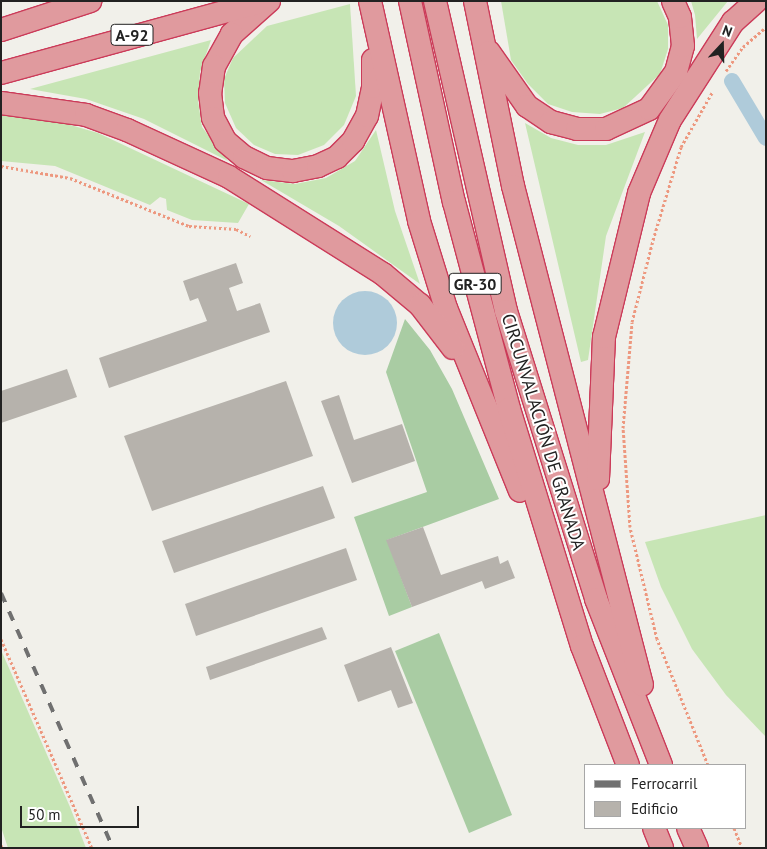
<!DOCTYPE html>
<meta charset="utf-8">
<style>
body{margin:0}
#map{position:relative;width:767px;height:849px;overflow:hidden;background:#f1f0ea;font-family:"PT Sans",sans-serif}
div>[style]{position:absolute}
.grass>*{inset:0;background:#c7e5b5}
.forest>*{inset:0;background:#a9cca3}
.water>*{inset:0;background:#afcbda}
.round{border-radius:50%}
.canal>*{height:16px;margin:-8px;padding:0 8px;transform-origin:8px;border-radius:8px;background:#afcbda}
.building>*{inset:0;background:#b6b2ac}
.path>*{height:3px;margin-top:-1.5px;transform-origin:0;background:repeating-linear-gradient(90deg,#ed987f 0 2.5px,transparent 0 5px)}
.roads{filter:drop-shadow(1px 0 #cb3b59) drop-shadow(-1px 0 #cb3b59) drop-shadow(0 1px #cb3b59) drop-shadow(0 -1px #cb3b59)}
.motorway>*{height:22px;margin:-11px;padding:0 11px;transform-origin:11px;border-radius:11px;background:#e09a9e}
.rail>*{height:4px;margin-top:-2px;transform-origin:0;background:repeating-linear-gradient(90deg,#707070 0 10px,transparent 0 20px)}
span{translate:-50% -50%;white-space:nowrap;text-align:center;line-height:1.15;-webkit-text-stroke:4px #fff;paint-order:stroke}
.shield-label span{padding:1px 4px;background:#fff;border:1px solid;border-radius:4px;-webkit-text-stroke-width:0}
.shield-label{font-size:16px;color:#222;font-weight:700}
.street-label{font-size:18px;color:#222}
.frame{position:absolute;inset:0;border:2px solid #222;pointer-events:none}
.legend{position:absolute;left:584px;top:764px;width:162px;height:65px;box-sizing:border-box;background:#fff;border:1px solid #a7a7a7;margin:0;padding:6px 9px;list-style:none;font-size:15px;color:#222}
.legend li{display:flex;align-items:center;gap:10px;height:25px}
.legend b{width:25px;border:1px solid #a7a7a7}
.north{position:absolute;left:697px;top:20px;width:50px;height:50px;-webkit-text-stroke:4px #fff;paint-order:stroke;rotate:21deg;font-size:14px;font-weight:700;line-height:20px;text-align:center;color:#222}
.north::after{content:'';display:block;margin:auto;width:18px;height:22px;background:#222;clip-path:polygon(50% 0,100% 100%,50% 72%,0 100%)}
.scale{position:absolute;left:20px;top:806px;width:119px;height:22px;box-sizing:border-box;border:2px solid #222;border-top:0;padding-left:6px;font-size:15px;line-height:18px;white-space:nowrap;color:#222;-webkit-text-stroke:4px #fff;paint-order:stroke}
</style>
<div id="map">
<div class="grass">
<div style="clip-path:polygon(501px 1px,657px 1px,668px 25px,668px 49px,660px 74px,623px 108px,600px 114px,572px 112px,548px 104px,528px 84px,511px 60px)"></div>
<div style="clip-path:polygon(691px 1px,728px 1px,697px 39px,695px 15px)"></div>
<div style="clip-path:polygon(350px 4px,356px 96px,344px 125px,324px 145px,298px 155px,275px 154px,254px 145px,236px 128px,225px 103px,224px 79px,233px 58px,267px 26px)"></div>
<div style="clip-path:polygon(211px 40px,200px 72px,198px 101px,202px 127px,228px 161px,144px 119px,86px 99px,30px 89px)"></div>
<div style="clip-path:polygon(1px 114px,53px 120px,98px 133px,249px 204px,238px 223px,192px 220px,167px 210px,166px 199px,160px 197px,150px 205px,55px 166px,1px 161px)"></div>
<div style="clip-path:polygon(525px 123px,551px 138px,578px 145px,606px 145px,645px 132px,606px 236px,588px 360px,581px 362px)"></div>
<div style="clip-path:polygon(376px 130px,395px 211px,420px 284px,339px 226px,261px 180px,295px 184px,326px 178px,355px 161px)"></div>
<div style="clip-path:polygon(766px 515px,766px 737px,726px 695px,692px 649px,661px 587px,645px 542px)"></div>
<div style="clip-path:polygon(1px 650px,70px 807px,86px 848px,8px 848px,1px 827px)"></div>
</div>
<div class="forest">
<div style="clip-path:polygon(405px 319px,430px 350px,452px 389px,499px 499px,387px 540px,412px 607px,389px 616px,354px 517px,427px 492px,386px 372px)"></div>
<div style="clip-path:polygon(439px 633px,512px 815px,469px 833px,395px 651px)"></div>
</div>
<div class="water">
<div class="round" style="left:333px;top:291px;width:64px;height:64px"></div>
</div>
<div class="canal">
<div style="left:732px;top:81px;width:66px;rotate:59.2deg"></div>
</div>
<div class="building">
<div style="clip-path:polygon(236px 263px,243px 283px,229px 288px,237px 311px,260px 303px,270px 332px,109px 388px,99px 358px,207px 321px,198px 298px,190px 301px,183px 281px)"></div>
<div style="clip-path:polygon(67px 369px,77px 397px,1px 423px,1px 391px)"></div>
<div style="clip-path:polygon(286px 381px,313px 456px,152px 511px,124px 436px)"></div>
<div style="clip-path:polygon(339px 395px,354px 440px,402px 424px,415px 461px,352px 483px,321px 401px)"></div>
<div style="clip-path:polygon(323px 486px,335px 518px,174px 573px,162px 541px)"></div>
<div style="clip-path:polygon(423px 527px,441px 575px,498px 556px,500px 564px,508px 560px,515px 578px,485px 589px,482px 581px,412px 607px,386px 540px)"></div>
<div style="clip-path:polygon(346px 548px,357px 580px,196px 636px,185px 604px)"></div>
<div style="clip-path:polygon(322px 627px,327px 639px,210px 680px,206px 667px)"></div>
<div style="clip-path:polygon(391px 647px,413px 703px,398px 708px,391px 690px,358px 702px,344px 665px)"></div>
</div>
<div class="path">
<div style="left:726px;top:71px;width:29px;rotate:-55deg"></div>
<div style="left:743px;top:47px;width:30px;rotate:-41deg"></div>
<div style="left:1px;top:166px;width:70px;rotate:9.9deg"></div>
<div style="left:70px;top:178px;width:128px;rotate:22deg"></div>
<div style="left:189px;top:226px;width:47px;rotate:3.7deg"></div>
<div style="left:236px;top:229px;width:16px;rotate:27deg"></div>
<div style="left:1px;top:639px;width:228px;rotate:66.5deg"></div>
<div style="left:708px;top:765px;width:136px;rotate:-112deg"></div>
<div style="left:657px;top:639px;width:115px;rotate:-103.6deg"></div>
<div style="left:630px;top:527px;width:99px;rotate:-94deg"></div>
<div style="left:623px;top:428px;width:106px;rotate:-85.1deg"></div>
<div style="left:632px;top:322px;width:85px;rotate:-75.6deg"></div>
<div style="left:653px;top:240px;width:97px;rotate:-73.2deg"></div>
<div style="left:681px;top:147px;width:64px;rotate:-60.3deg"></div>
<div style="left:734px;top:828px;width:22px;rotate:68deg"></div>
<div style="left:1px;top:845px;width:3px;rotate:72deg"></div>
</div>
<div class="roads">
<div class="motorway">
<div style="left:269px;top:1px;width:50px;rotate:138.3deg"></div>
<div style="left:232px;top:34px;width:37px;rotate:119deg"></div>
<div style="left:214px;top:66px;width:27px;rotate:98deg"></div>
<div style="left:210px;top:93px;width:25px;rotate:83deg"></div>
<div style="left:213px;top:118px;width:26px;rotate:62deg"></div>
<div style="left:225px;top:141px;width:25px;rotate:40deg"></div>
<div style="left:244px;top:157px;width:25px;rotate:26deg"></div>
<div style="left:267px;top:168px;width:26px;rotate:7deg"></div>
<div style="left:293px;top:171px;width:25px;rotate:-11deg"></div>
<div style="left:318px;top:166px;width:21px;rotate:-25deg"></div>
<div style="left:337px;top:157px;width:23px;rotate:-45deg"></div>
<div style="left:353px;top:141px;width:29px;rotate:-61deg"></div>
<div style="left:367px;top:116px;width:30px;rotate:-78deg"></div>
<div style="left:373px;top:87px;width:27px;rotate:-90deg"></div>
<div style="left:370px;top:1px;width:225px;rotate:77.4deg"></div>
<div style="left:419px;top:221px;width:91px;rotate:72.8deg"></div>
<div style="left:446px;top:308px;width:197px;rotate:68deg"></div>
<div style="left:410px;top:1px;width:206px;rotate:77.7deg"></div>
<div style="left:454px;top:202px;width:214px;rotate:75.1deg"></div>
<div style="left:509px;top:409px;width:248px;rotate:72.9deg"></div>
<div style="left:582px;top:646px;width:128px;rotate:68.9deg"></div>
<div style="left:435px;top:1px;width:318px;rotate:77.1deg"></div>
<div style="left:506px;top:311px;width:302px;rotate:72.6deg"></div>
<div style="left:596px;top:599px;width:178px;rotate:68.6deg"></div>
<div style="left:475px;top:1px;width:189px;rotate:78.4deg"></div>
<div style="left:513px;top:186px;width:515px;rotate:75.51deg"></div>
<div style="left:1px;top:30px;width:94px;rotate:-18deg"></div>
<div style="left:489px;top:52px;width:66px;rotate:54.9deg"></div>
<div style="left:527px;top:106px;width:29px;rotate:34deg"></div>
<div style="left:551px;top:122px;width:27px;rotate:15deg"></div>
<div style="left:577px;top:129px;width:29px"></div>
<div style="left:606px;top:129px;width:47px;rotate:-24.9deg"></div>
<div style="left:649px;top:109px;width:46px;rotate:-53.9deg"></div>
<div style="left:676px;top:72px;width:27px;rotate:-75deg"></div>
<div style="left:683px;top:46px;width:29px;rotate:-96deg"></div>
<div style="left:680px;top:17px;width:17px;rotate:-114deg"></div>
<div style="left:1px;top:73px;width:273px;rotate:-15.3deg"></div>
<div style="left:1px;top:103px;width:86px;rotate:8deg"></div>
<div style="left:86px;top:115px;width:44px;rotate:20.1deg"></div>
<div style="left:127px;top:130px;width:112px;rotate:24.7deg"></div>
<div style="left:229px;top:177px;width:182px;rotate:32.2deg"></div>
<div style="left:383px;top:274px;width:48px;rotate:40deg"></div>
<div style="left:420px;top:305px;width:54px;rotate:52.5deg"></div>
<div style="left:598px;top:479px;width:142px;rotate:-87.6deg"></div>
<div style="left:604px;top:337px;width:148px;rotate:-76.3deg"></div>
<div style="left:639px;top:193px;width:79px;rotate:-67deg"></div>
<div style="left:670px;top:120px;width:117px;rotate:-57.3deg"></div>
<div style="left:733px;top:22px;width:31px;rotate:-42deg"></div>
<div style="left:654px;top:828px;width:22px;rotate:68deg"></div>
<div style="left:688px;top:828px;width:22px;rotate:66deg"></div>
</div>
</div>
<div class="rail">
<div style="left:1px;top:593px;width:279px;rotate:66.3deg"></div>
</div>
<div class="shield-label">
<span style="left:132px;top:35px">A-92</span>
<span style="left:475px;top:284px">GR-30</span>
</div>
<div class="street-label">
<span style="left:543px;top:432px;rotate:73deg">CIRCUNVALACIÓN DE GRANADA</span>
</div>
<div class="frame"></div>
<ul class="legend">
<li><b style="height:6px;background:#707070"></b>Ferrocarril</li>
<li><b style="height:14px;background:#b6b2ac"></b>Edificio</li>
</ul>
<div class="north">N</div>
<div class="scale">50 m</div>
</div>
